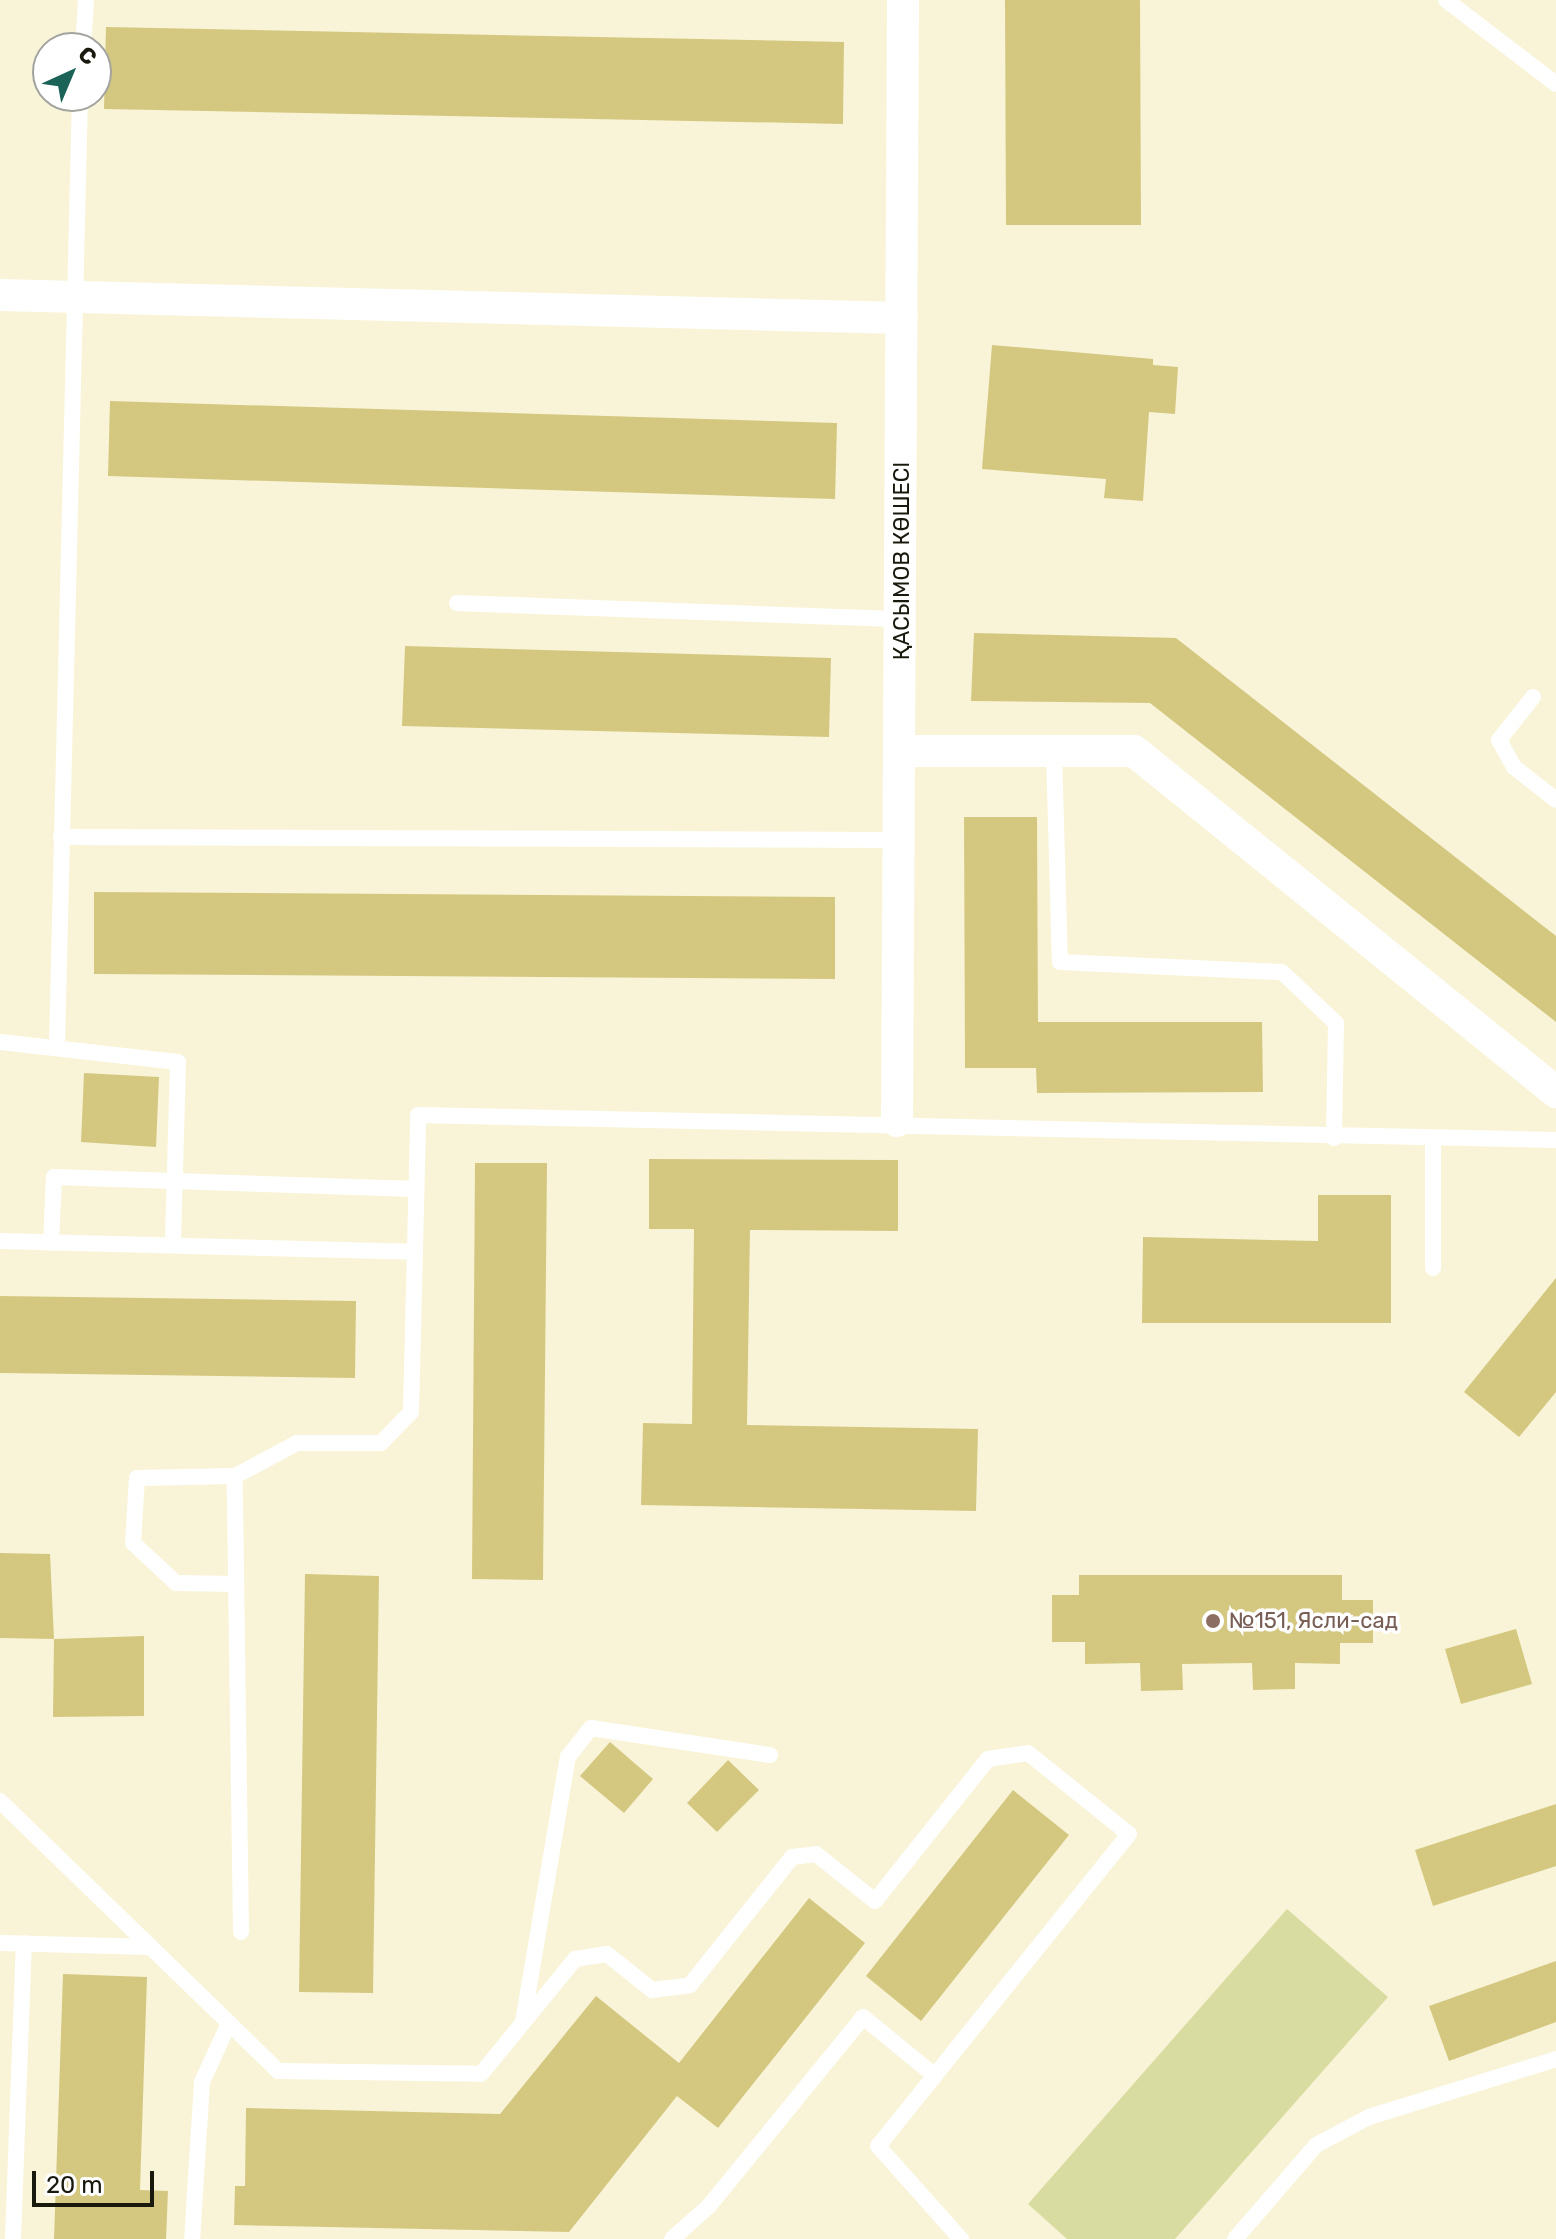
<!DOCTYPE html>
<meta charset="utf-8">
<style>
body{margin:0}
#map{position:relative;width:1556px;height:2239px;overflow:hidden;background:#f9f4d7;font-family:Rubik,sans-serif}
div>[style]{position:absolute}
.green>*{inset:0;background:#d9dca1}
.building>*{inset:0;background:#d4c880}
.service>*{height:16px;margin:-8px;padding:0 8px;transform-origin:8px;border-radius:8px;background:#fff}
.minor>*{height:32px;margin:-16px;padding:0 16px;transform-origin:16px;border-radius:16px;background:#fff}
.dots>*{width:22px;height:22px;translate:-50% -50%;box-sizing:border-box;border:4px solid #fff;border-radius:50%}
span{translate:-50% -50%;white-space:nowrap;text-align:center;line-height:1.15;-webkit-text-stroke:7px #fff;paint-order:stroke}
.street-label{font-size:22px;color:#1a190e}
.education-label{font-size:22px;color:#785e54}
.left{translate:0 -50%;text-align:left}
.north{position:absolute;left:32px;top:32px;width:80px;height:80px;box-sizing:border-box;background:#fff;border:2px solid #a3a39f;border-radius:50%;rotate:44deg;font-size:22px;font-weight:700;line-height:32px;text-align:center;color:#1a190e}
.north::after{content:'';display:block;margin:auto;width:28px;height:36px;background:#1b6357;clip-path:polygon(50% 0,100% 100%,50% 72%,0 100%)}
.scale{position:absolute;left:32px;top:2171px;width:122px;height:36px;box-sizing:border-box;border:4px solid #1a190e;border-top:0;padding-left:10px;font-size:24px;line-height:28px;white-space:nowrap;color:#1a190e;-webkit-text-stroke:6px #fff;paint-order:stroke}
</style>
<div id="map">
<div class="green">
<div style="clip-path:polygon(1287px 1909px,1388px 1997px,1175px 2239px,1067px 2239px,1028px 2204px)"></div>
</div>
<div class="building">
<div style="clip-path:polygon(1005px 0,1140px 0,1141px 225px,1006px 225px)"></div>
<div style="clip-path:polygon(106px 27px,844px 42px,843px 124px,104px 109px)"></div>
<div style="clip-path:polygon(992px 345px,1153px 359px,1153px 365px,1178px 367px,1175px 414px,1149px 412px,1143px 501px,1104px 498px,1106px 479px,982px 469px)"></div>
<div style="clip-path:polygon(110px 401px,837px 423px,835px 499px,108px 476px)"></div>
<div style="clip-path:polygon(974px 633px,1176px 638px,1556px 936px,1556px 1022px,1150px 703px,971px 701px)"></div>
<div style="clip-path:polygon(405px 646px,831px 658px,829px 737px,402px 726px)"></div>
<div style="clip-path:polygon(964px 817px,1037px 817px,1038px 1022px,1262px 1022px,1263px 1092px,1037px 1093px,1036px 1068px,965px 1068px)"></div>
<div style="clip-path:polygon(94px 892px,835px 897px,835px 979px,94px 974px)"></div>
<div style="clip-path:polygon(84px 1073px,159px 1077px,156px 1147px,81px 1142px)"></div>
<div style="clip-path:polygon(649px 1159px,898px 1160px,898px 1231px,750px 1230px,747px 1425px,978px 1429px,976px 1511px,641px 1505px,643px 1423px,692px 1424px,694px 1229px,649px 1229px)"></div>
<div style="clip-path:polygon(475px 1163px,547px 1163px,543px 1580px,472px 1579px)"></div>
<div style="clip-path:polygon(1318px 1195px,1391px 1195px,1391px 1323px,1142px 1323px,1143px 1237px,1318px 1241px)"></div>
<div style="clip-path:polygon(1556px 1278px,1556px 1392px,1519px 1437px,1464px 1392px)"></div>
<div style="clip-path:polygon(0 1296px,356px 1301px,355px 1378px,0 1373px)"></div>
<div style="clip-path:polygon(0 1553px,50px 1554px,54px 1639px,0 1638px)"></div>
<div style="clip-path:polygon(305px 1574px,379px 1576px,373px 1993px,299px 1992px)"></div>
<div style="clip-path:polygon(1079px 1575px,1342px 1575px,1342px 1600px,1373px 1600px,1373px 1643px,1340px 1643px,1340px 1664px,1295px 1663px,1295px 1689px,1253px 1690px,1252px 1663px,1182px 1664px,1183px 1690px,1141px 1691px,1140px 1663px,1085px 1664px,1085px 1642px,1052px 1642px,1052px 1595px,1079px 1595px)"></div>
<div style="clip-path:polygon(1516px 1629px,1532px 1684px,1461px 1704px,1445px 1649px)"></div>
<div style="clip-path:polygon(144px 1636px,144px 1716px,53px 1717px,54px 1639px)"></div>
<div style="clip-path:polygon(610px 1742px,653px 1779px,624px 1813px,580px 1776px)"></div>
<div style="clip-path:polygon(728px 1760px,759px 1790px,717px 1832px,687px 1803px)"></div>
<div style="clip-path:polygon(1013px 1790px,1069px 1835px,921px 2021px,866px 1976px)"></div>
<div style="clip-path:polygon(1556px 1804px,1556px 1866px,1433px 1906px,1415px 1850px)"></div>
<div style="clip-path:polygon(809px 1898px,865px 1943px,718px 2128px,677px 2096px,569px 2232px,234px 2225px,235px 2186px,245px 2186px,246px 2108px,500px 2114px,596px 1996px,679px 2063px)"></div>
<div style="clip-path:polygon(1556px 1961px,1556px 2022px,1449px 2061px,1429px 2006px)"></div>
<div style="clip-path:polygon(63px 1974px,147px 1977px,140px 2190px,168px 2191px,166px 2239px,54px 2239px)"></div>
</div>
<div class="service">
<div style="left:1446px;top:0;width:138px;rotate:37.4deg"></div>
<div style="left:83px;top:48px;width:48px;rotate:-86.4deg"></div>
<div style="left:457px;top:603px;width:445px;rotate:2.1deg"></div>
<div style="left:1533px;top:697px;width:55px;rotate:128.3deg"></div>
<div style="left:1499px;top:740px;width:31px;rotate:61deg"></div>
<div style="left:1514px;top:767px;width:53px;rotate:38.2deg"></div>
<div style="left:1054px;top:751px;width:211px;rotate:88.4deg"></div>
<div style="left:1060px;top:962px;width:222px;rotate:2.6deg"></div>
<div style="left:1282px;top:972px;width:74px;rotate:43.4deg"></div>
<div style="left:1336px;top:1023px;width:115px;rotate:91deg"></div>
<div style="left:61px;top:837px;width:840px;rotate:0.2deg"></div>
<div style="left:0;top:1042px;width:179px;rotate:6.4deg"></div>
<div style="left:178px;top:1062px;width:183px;rotate:91.6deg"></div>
<div style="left:57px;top:1044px;width:948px;rotate:-88.61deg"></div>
<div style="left:1433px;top:1139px;width:129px;rotate:90deg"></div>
<div style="left:0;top:1241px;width:415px;rotate:1.5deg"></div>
<div style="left:51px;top:1243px;width:66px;rotate:-87.4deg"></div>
<div style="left:54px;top:1177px;width:362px;rotate:1.9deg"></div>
<div style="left:235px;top:1476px;width:98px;rotate:178.8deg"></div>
<div style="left:137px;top:1478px;width:65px;rotate:93.5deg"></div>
<div style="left:133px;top:1543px;width:59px;rotate:42.9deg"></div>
<div style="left:176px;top:1583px;width:60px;rotate:1deg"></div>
<div style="left:0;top:1801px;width:319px;rotate:44.1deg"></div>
<div style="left:229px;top:2023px;width:65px;rotate:114.6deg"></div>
<div style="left:202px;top:2082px;width:157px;rotate:93.6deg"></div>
<div style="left:241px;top:1932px;width:456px;rotate:-90.8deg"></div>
<div style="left:235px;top:1476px;width:70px;rotate:-28deg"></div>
<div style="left:297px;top:1443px;width:84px"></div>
<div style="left:381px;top:1443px;width:43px;rotate:-45.9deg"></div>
<div style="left:411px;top:1412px;width:297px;rotate:-88.6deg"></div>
<div style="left:418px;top:1115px;width:1138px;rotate:1.26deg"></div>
<div style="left:0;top:1943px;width:151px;rotate:1.5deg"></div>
<div style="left:523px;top:2022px;width:269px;rotate:-80.4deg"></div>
<div style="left:568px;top:1757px;width:37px;rotate:-52deg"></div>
<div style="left:591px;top:1728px;width:181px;rotate:8.6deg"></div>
<div style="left:229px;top:2023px;width:69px;rotate:44.4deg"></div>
<div style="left:278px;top:2071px;width:203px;rotate:0.8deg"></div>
<div style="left:481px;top:2074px;width:149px;rotate:-50.7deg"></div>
<div style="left:575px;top:1959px;width:32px;rotate:-9deg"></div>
<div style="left:607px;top:1954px;width:58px;rotate:38.7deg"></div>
<div style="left:652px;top:1990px;width:38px;rotate:-7deg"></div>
<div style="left:690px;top:1985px;width:164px;rotate:-51.4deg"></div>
<div style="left:792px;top:1857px;width:24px;rotate:-7deg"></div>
<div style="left:816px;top:1854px;width:75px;rotate:38.5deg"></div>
<div style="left:875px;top:1901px;width:181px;rotate:-51.5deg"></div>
<div style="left:988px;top:1759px;width:40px;rotate:-8.5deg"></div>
<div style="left:1028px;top:1753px;width:129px;rotate:38.7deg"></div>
<div style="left:1129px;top:1834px;width:400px;rotate:128.8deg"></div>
<div style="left:878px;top:2146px;width:125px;rotate:48.3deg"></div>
<div style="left:13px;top:2239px;width:296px;rotate:-87.9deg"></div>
<div style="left:672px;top:2239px;width:50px;rotate:-41.7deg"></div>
<div style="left:709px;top:2206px;width:244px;rotate:-50.8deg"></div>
<div style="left:863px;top:2017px;width:93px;rotate:39.3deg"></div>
<div style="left:1235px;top:2239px;width:124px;rotate:-49.2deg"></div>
<div style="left:1316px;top:2145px;width:60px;rotate:-27.8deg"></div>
<div style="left:1369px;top:2117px;width:196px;rotate:-17.2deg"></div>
</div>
<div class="minor">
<div style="left:0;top:295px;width:902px;rotate:1.46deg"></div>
<div style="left:901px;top:751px;width:233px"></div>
<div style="left:1134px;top:751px;width:543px;rotate:38.94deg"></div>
<div style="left:897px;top:1121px;width:1121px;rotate:-89.69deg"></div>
</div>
<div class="dots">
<div style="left:1213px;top:1621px;background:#8d6e63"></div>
</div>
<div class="street-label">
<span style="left:902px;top:561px;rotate:-90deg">ҚАСЫМОВ КӨШЕСІ</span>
</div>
<div class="education-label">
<span class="left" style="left:1229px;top:1621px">№151, Ясли-сад</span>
</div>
<div class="north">С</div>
<div class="scale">20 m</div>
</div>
